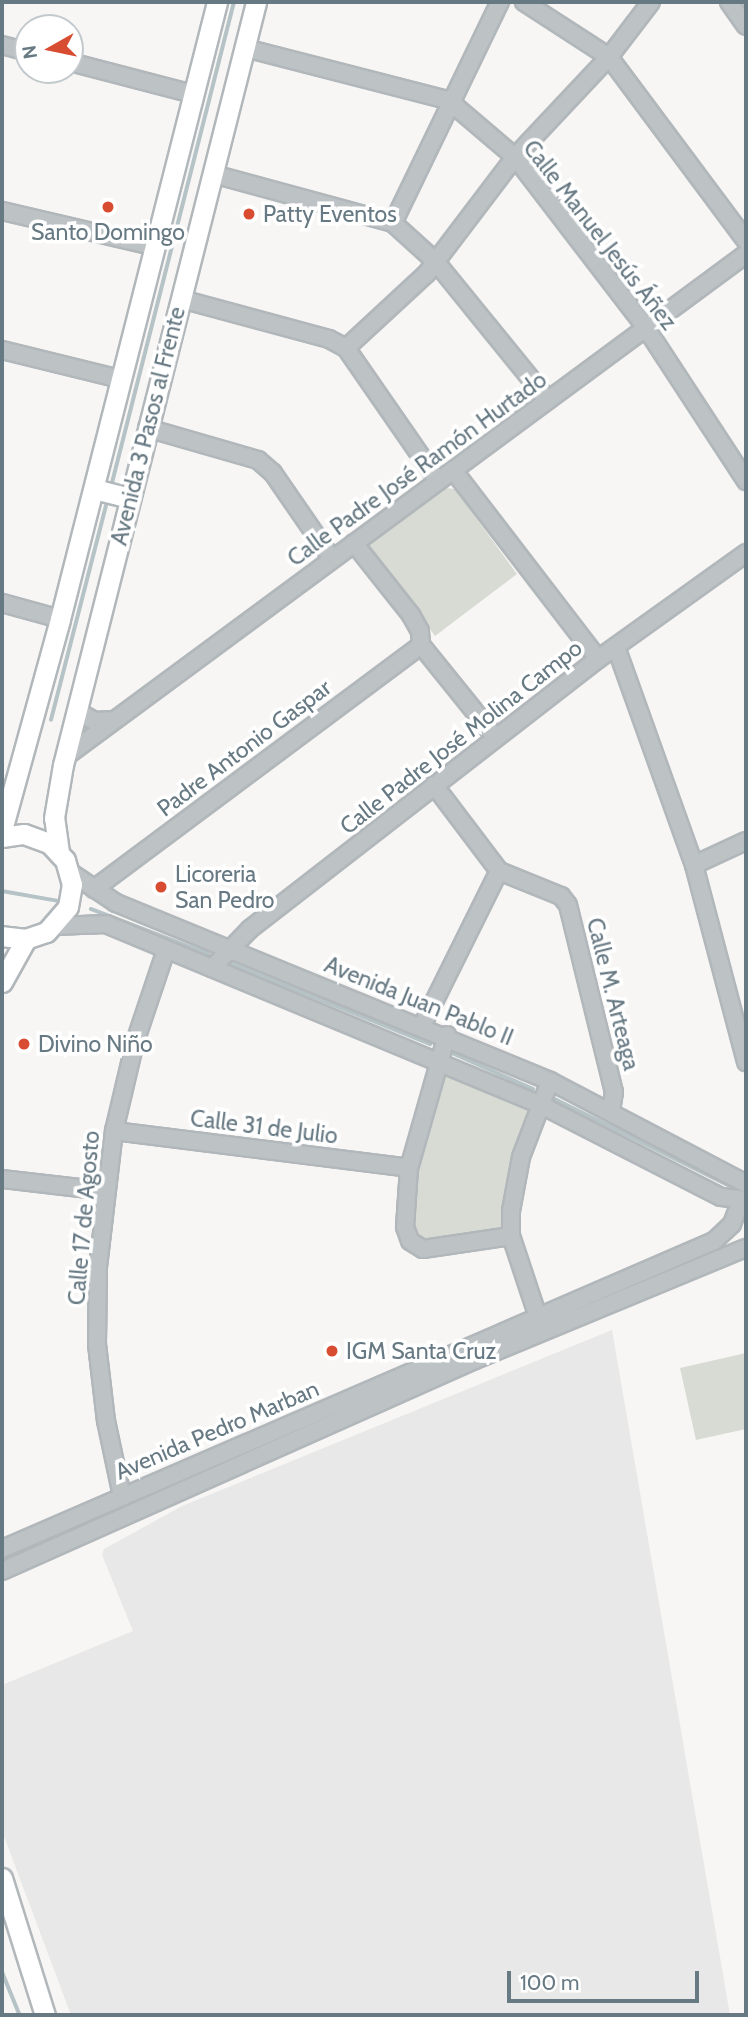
<!DOCTYPE html>
<meta charset="utf-8">
<style>
body{margin:0}
#map{position:relative;width:748px;height:2017px;overflow:hidden;background:#f7f6f4;font-family:Cabin,sans-serif}
div>[style]{position:absolute}
.built>*{inset:0;background:#e7e8e7}
.green>*{inset:0;background:#d7dbd3}
.stream>*{height:3.5px;margin:-1.75px;padding:0 1.75px;transform-origin:1.75px;border-radius:1.75px;background:#b6c3c6}
.roads{filter:drop-shadow(2px 0 #b1b7ba) drop-shadow(-2px 0 #b1b7ba) drop-shadow(0 2px #b1b7ba) drop-shadow(0 -2px #b1b7ba)}
.minor>*{height:16px;margin:-8px;padding:0 8px;transform-origin:8px;border-radius:8px;background:#bdc2c5}
.major>*{height:19px;margin:-9.5px;padding:0 9.5px;transform-origin:9.5px;border-radius:9.5px;background:#fff}
.dots>*{width:19px;height:19px;translate:-50% -50%;box-sizing:border-box;border:4px solid #fff;border-radius:50%}
span{translate:-50% -50%;white-space:nowrap;text-align:center;line-height:1.15;-webkit-text-stroke:7px #fff;paint-order:stroke}
.poi-label{font-size:23px;color:#677983}
.left{translate:0 -50%;text-align:left}
.street-label{font-size:23px;color:#677983}
.frame{position:absolute;inset:0;border:4px solid #677983;pointer-events:none}
.north{position:absolute;left:14px;top:14px;width:70px;height:70px;box-sizing:border-box;background:#fff;border:2px solid #c2c9cd;border-radius:50%;rotate:261deg;font-size:19px;font-weight:700;line-height:28px;text-align:center;color:#677983}
.north::after{content:'';display:block;margin:auto;width:24px;height:32px;background:#d84c32;clip-path:polygon(50% 0,100% 100%,50% 72%,0 100%)}
.scale{position:absolute;left:507px;top:1971px;width:192px;height:32px;box-sizing:border-box;border:4px solid #677983;border-top:0;padding-left:9px;font-size:21px;line-height:24px;white-space:nowrap;color:#677983;-webkit-text-stroke:5px #fff;paint-order:stroke}
</style>
<div id="map">
<div class="built">
<div style="clip-path:polygon(612px 1330px,730px 2015px,71px 2015px,2px 1831px,2px 1685px,133px 1631px,102px 1555px,104px 1549px,182px 1506px)"></div>
</div>
<div class="green">
<div style="clip-path:polygon(445px 488px,455px 489px,517px 574px,435px 636px,367px 543px)"></div>
<div style="clip-path:polygon(439px 1069px,530px 1108px,507px 1180px,505px 1225px,496px 1232px,430px 1242px,419px 1240px,413px 1223px,418px 1155px)"></div>
<div style="clip-path:polygon(746px 1353px,746px 1429px,696px 1440px,680px 1368px)"></div>
</div>
<div class="stream">
<div style="left:111px;top:487px;width:500px;rotate:-75.77deg"></div>
<div style="left:51px;top:720px;width:229px;rotate:-75.6deg"></div>
<div style="left:2px;top:891px;width:58px;rotate:10deg"></div>
<div style="left:91px;top:909px;width:126px;rotate:20.9deg"></div>
<div style="left:230px;top:963px;width:216px;rotate:22deg"></div>
<div style="left:450px;top:1052px;width:91px;rotate:24deg"></div>
<div style="left:553px;top:1098px;width:200px;rotate:26.4deg"></div>
<div style="left:2px;top:1971px;width:48px;rotate:67.8deg"></div>
</div>
<div class="roads">
<div class="minor">
<div style="left:524px;top:2px;width:101px;rotate:32.9deg"></div>
<div style="left:609px;top:57px;width:229px;rotate:53.3deg"></div>
<div style="left:729px;top:2px;width:29px;rotate:55deg"></div>
<div style="left:2px;top:45px;width:27px;rotate:15deg"></div>
<div style="left:245px;top:48px;width:210px;rotate:14.4deg"></div>
<div style="left:448px;top:100px;width:88px;rotate:40.4deg"></div>
<div style="left:515px;top:157px;width:215px;rotate:52.5deg"></div>
<div style="left:646px;top:328px;width:183px;rotate:56.8deg"></div>
<div style="left:70px;top:62px;width:127px;rotate:14.6deg"></div>
<div style="left:213px;top:174px;width:187px;rotate:15.2deg"></div>
<div style="left:393px;top:223px;width:57px;rotate:42.1deg"></div>
<div style="left:435px;top:261px;width:179px;rotate:50.9deg"></div>
<div style="left:2px;top:211px;width:155px;rotate:13.1deg"></div>
<div style="left:393px;top:223px;width:246px;rotate:-64.2deg"></div>
<div style="left:181px;top:299px;width:153px;rotate:15.1deg"></div>
<div style="left:329px;top:339px;width:19px;rotate:28deg"></div>
<div style="left:346px;top:348px;width:162px;rotate:55.3deg"></div>
<div style="left:346px;top:348px;width:110px;rotate:-42.8deg"></div>
<div style="left:427px;top:273px;width:146px;rotate:-52.8deg"></div>
<div style="left:515px;top:157px;width:137px;rotate:-46.8deg"></div>
<div style="left:609px;top:57px;width:69px;rotate:-52.6deg"></div>
<div style="left:2px;top:350px;width:122px;rotate:13.8deg"></div>
<div style="left:147px;top:428px;width:116px;rotate:16.1deg"></div>
<div style="left:258px;top:460px;width:20px;rotate:41deg"></div>
<div style="left:273px;top:473px;width:104px;rotate:55.5deg"></div>
<div style="left:453px;top:470px;width:238px;rotate:52.5deg"></div>
<div style="left:354px;top:543px;width:92px;rotate:51.6deg"></div>
<div style="left:411px;top:615px;width:18px;rotate:61deg"></div>
<div style="left:420px;top:631px;width:14px;rotate:86deg"></div>
<div style="left:421px;top:645px;width:119px;rotate:51.1deg"></div>
<div style="left:2px;top:603px;width:60px;rotate:15.4deg"></div>
<div style="left:616px;top:647px;width:232px;rotate:70.3deg"></div>
<div style="left:694px;top:865px;width:204px;rotate:75.2deg"></div>
<div style="left:77px;top:711px;width:20px;rotate:30deg"></div>
<div style="left:94px;top:721px;width:20px;rotate:-3deg"></div>
<div style="left:65px;top:757px;width:847px;rotate:-36.45deg"></div>
<div style="left:434px;top:785px;width:108px;rotate:52.9deg"></div>
<div style="left:499px;top:871px;width:67px;rotate:22deg"></div>
<div style="left:561px;top:896px;width:11px;rotate:52deg"></div>
<div style="left:568px;top:905px;width:193px;rotate:76.2deg"></div>
<div style="left:614px;top:1092px;width:19px;rotate:99deg"></div>
<div style="left:694px;top:865px;width:57px;rotate:-24.8deg"></div>
<div style="left:70px;top:872px;width:55px;rotate:34deg"></div>
<div style="left:116px;top:903px;width:469px;rotate:22.3deg"></div>
<div style="left:550px;top:1081px;width:221px;rotate:27.7deg"></div>
<div style="left:94px;top:889px;width:408px;rotate:-36.7deg"></div>
<div style="left:55px;top:926px;width:51px;rotate:-2.2deg"></div>
<div style="left:106px;top:924px;width:469px;rotate:22.6deg"></div>
<div style="left:539px;top:1104px;width:204px;rotate:27.1deg"></div>
<div style="left:721px;top:1197px;width:20px;rotate:6deg"></div>
<div style="left:212px;top:968px;width:54px;rotate:-45.7deg"></div>
<div style="left:250px;top:929px;width:440px;rotate:-37.8deg"></div>
<div style="left:598px;top:659px;width:182px;rotate:-35.6deg"></div>
<div style="left:422px;top:1026px;width:173px;rotate:-63.6deg"></div>
<div style="left:447px;top:1035px;width:138px;rotate:105.9deg"></div>
<div style="left:409px;top:1168px;width:59px;rotate:93.9deg"></div>
<div style="left:405px;top:1227px;width:15px;rotate:70deg"></div>
<div style="left:410px;top:1241px;width:15px;rotate:32deg"></div>
<div style="left:423px;top:1249px;width:89px;rotate:-8.4deg"></div>
<div style="left:114px;top:1131px;width:297px;rotate:7.1deg"></div>
<div style="left:2px;top:1179px;width:105px;rotate:6.6deg"></div>
<div style="left:538px;top:1317px;width:85px;rotate:-108.4deg"></div>
<div style="left:511px;top:1236px;width:25px;rotate:-90deg"></div>
<div style="left:511px;top:1211px;width:55px;rotate:-79.5deg"></div>
<div style="left:521px;top:1157px;width:81px;rotate:-69.1deg"></div>
<div style="left:122px;top:1496px;width:77px;rotate:-102deg"></div>
<div style="left:106px;top:1421px;width:78px;rotate:-96.7deg"></div>
<div style="left:97px;top:1344px;width:77px;rotate:-89.3deg"></div>
<div style="left:98px;top:1267px;width:137px;rotate:-83.3deg"></div>
<div style="left:114px;top:1131px;width:91px;rotate:-76.7deg"></div>
<div style="left:135px;top:1042px;width:97px;rotate:-71.4deg"></div>
<div style="left:2px;top:1549px;width:776px;rotate:-23.39deg"></div>
<div style="left:714px;top:1241px;width:25px;rotate:-43deg"></div>
<div style="left:732px;top:1224px;width:25px;rotate:-69deg"></div>
<div style="left:2px;top:1571px;width:518px;rotate:-24.04deg"></div>
<div style="left:475px;top:1360px;width:293px;rotate:-22.5deg"></div>
</div>
<div class="major">
<div style="left:94px;top:489px;width:37px;rotate:14deg"></div>
<div style="left:2px;top:830px;width:219px;rotate:-74.6deg"></div>
<div style="left:60px;top:619px;width:637px;rotate:-75.72deg"></div>
<div style="left:2px;top:837px;width:22px;rotate:-8deg"></div>
<div style="left:24px;top:834px;width:27px;rotate:20deg"></div>
<div style="left:49px;top:843px;width:23px;rotate:47deg"></div>
<div style="left:65px;top:860px;width:25px;rotate:74deg"></div>
<div style="left:72px;top:884px;width:23px;rotate:100deg"></div>
<div style="left:68px;top:907px;width:33px;rotate:131deg"></div>
<div style="left:46px;top:932px;width:21px;rotate:161deg"></div>
<div style="left:26px;top:939px;width:24px;rotate:-173deg"></div>
<div style="left:59px;top:852px;width:34px;rotate:-98deg"></div>
<div style="left:54px;top:818px;width:54px;rotate:-80.4deg"></div>
<div style="left:63px;top:765px;width:787px;rotate:-75.8deg"></div>
<div style="left:2px;top:982px;width:49px;rotate:-60.8deg"></div>
<div style="left:2px;top:1878px;width:144px;rotate:72.6deg"></div>
</div>
</div>
<div class="dots">
<div style="left:108px;top:207px;background:#d84c32"></div>
<div style="left:249px;top:214px;background:#d84c32"></div>
<div style="left:161px;top:887px;background:#d84c32"></div>
<div style="left:24px;top:1044px;background:#d84c32"></div>
<div style="left:332px;top:1351px;background:#d84c32"></div>
</div>
<div class="poi-label">
<span class="left" style="left:263px;top:214px">Patty Eventos</span>
<span style="left:108px;top:232px">Santo Domingo</span>
<span class="left" style="left:175px;top:887px">Licoreria<br>San Pedro</span>
<span class="left" style="left:38px;top:1044px">Divino Niño</span>
<span class="left" style="left:346px;top:1351px">IGM Santa Cruz</span>
</div>
<div class="street-label">
<span style="left:600px;top:235px;rotate:52deg">Calle Manuel Jesús Áñez</span>
<span style="left:148px;top:426px;rotate:-76deg">Avenida 3 Pasos al Frente</span>
<span style="left:417px;top:469px;rotate:-36deg">Calle Padre José Ramón Hurtado</span>
<span style="left:461px;top:737px;rotate:-38deg">Calle Padre José Molina Campo</span>
<span style="left:244px;top:748px;rotate:-37deg">Padre Antonio Gaspar</span>
<span style="left:613px;top:994px;rotate:76deg">Calle M. Arteaga</span>
<span style="left:419px;top:1001px;rotate:22deg">Avenida Juan Pablo II</span>
<span style="left:264px;top:1127px;rotate:7deg">Calle 31 de Julio</span>
<span style="left:84px;top:1218px;rotate:-85deg">Calle 17 de Agosto</span>
<span style="left:217px;top:1430px;rotate:-23deg">Avenida Pedro Marban</span>
</div>
<div class="frame"></div>
<div class="north">N</div>
<div class="scale">100 m</div>
</div>
